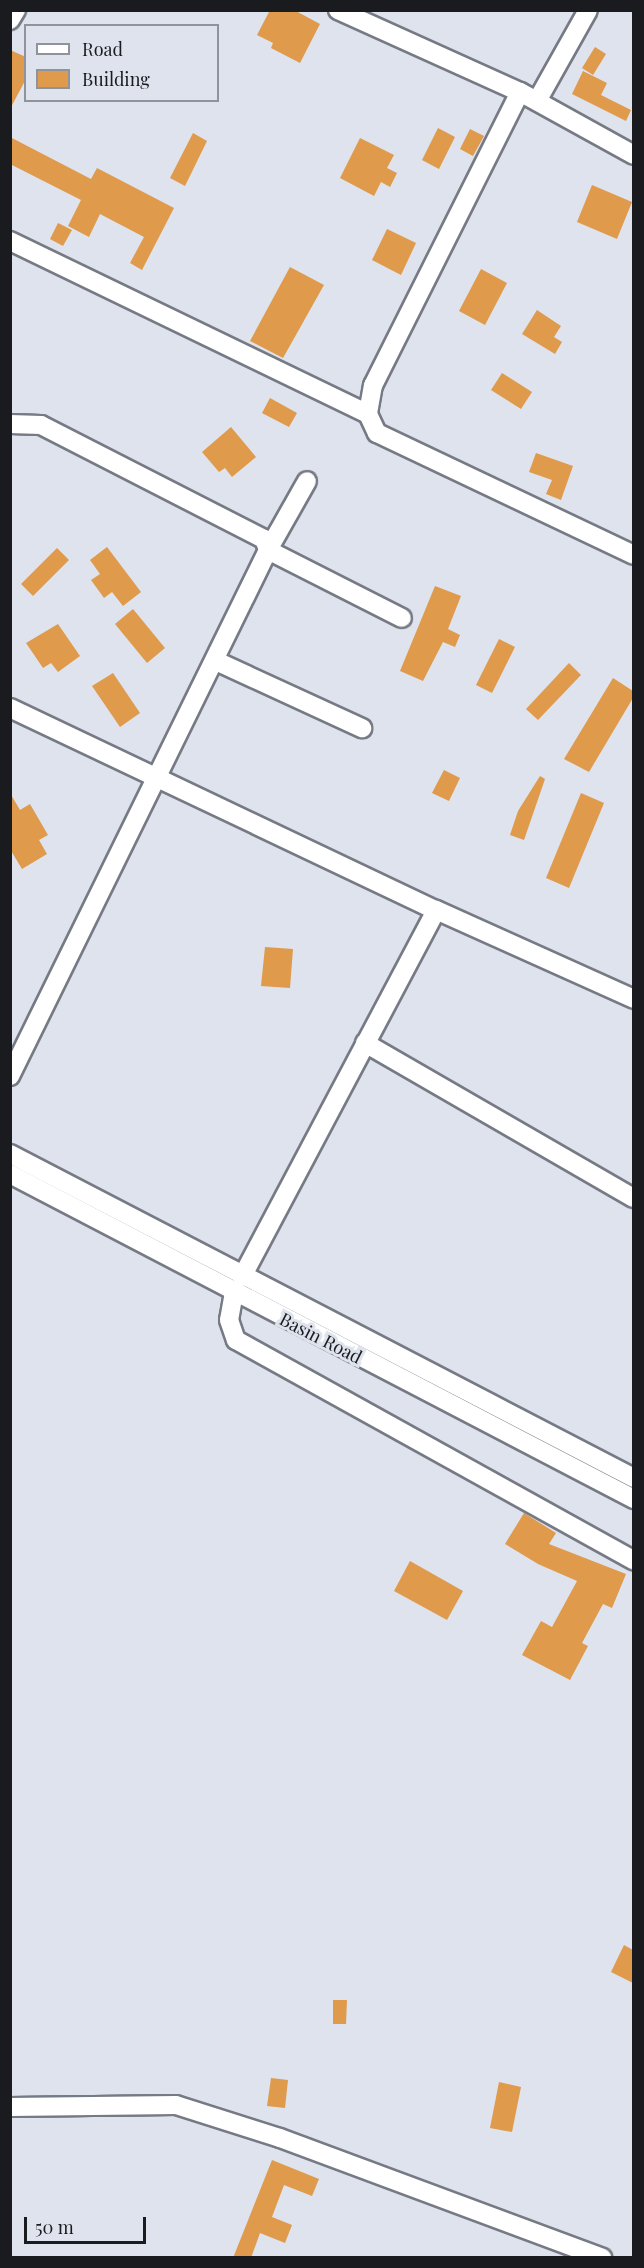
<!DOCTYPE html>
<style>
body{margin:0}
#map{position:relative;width:644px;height:2268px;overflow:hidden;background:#dee3ed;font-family:"Playfair Display",serif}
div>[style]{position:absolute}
.building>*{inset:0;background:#df9a4b}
.roads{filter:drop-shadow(2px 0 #767a84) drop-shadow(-2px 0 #767a84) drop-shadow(0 2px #767a84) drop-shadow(0 -2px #767a84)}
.minor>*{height:18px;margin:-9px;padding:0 9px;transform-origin:9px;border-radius:9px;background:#fff}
span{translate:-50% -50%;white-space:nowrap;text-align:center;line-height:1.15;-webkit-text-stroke:6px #dee3ed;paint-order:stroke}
.street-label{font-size:18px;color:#191b1e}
.frame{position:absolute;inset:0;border:12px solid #191b1e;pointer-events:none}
.legend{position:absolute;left:24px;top:24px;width:195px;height:78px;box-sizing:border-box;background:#dee3ed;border:2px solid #8f939a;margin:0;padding:8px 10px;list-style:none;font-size:18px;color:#191b1e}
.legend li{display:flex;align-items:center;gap:12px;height:30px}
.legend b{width:30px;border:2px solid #8f939a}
.scale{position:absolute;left:24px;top:2217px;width:122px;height:27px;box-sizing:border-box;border:3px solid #191b1e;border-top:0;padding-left:8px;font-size:18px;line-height:21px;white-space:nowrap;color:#191b1e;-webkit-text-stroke:4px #dee3ed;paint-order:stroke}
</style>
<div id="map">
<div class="building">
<div style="clip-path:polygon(270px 10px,294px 10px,320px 24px,300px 63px,271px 48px,273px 43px,257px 35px)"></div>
<div style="clip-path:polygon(595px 47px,606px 54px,593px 75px,582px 68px)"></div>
<div style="clip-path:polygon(10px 50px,26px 57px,26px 79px,10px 109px)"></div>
<div style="clip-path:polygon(583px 71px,607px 83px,601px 95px,631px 110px,626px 121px,572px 94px)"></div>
<div style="clip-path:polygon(438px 128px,455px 137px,439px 169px,422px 160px)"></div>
<div style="clip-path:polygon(470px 129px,484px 136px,473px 156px,460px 149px)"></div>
<div style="clip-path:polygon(193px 133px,207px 141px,185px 186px,170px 178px)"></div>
<div style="clip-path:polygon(10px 137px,91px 179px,97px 168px,174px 208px,142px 270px,130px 263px,144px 237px,100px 214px,89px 237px,68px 226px,81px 200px,10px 164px)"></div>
<div style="clip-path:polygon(360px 138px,394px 155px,387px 168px,397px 173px,390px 187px,381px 182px,374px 196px,340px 178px)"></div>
<div style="clip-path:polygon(592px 185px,632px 202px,617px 239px,577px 222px)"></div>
<div style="clip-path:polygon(58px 223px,72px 230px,63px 246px,50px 239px)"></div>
<div style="clip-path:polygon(387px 229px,416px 243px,401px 275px,372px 260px)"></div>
<div style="clip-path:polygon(290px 267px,324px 285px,283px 358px,250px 341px)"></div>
<div style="clip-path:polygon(481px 269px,507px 283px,485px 325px,459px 311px)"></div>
<div style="clip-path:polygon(537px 310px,561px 326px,554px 337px,562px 342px,555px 354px,522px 334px)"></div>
<div style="clip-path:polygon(502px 373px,532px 392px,521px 409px,491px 390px)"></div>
<div style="clip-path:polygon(270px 398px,297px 413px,289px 427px,262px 413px)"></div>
<div style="clip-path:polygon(231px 427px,256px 457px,232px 477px,225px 468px,219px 472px,202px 452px)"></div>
<div style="clip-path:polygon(536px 453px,573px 466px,561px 500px,546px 494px,552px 480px,529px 472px)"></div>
<div style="clip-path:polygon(107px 547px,141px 592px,123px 606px,112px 592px,104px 598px,91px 580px,100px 574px,90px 560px)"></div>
<div style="clip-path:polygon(57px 548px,69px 560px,33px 596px,21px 584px)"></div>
<div style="clip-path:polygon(435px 586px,461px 596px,448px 629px,460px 635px,455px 647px,443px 642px,423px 681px,400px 671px)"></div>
<div style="clip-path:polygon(133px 609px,165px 648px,147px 663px,115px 624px)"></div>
<div style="clip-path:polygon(58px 624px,80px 656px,58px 672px,51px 663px,43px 668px,26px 643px)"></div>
<div style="clip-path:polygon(499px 639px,515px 647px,492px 693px,476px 685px)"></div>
<div style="clip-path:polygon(569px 663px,581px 675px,538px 720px,526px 709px)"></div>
<div style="clip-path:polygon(113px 673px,140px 713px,120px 727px,92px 686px)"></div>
<div style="clip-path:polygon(613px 678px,633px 691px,633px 698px,589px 772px,564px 759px)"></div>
<div style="clip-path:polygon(444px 770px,460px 778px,449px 801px,432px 793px)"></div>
<div style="clip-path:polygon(540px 776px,545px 779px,524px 840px,510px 835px,518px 811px)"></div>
<div style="clip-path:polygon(10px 793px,20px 810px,30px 804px,48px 835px,39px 840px,47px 854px,22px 869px,10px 849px)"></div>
<div style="clip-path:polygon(581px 793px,604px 803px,569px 888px,546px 878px)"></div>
<div style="clip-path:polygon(265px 947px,293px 949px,290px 988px,261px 986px)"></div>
<div style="clip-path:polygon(524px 1513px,556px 1533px,549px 1544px,626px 1574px,612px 1608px,603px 1604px,582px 1643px,588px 1646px,570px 1680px,522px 1655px,541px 1621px,552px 1627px,577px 1581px,538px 1564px,505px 1544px)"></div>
<div style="clip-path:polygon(410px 1561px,463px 1591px,447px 1620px,394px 1591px)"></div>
<div style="clip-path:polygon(624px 1945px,633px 1950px,633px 1983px,611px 1972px)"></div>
<div style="clip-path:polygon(333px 2000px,347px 2000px,346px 2024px,333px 2024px)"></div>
<div style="clip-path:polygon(271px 2078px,288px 2080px,285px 2108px,267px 2106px)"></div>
<div style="clip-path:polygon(499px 2082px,521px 2087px,512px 2132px,490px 2128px)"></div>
<div style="clip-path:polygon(272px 2160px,319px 2179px,312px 2196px,284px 2185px,272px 2217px,292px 2225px,285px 2243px,260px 2233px,251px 2258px,233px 2258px)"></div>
</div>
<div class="roads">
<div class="minor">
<div style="left:338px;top:10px;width:200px;rotate:24.3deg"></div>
<div style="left:520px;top:92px;width:328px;rotate:116.6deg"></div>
<div style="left:373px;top:385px;width:29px;rotate:100deg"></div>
<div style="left:368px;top:414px;width:21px;rotate:65deg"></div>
<div style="left:377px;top:433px;width:284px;rotate:25.4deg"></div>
<div style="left:10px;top:20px;width:12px;rotate:-59deg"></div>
<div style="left:520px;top:92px;width:130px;rotate:28.9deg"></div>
<div style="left:537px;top:101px;width:104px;rotate:-60.7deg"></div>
<div style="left:10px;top:241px;width:398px;rotate:25.8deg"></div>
<div style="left:10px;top:424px;width:31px;rotate:2deg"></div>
<div style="left:41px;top:425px;width:250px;rotate:27.1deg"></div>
<div style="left:264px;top:539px;width:12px;rotate:70deg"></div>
<div style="left:268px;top:550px;width:150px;rotate:26.9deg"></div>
<div style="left:216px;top:661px;width:161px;rotate:24.7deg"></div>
<div style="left:10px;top:708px;width:471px;rotate:25.4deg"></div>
<div style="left:436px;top:910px;width:217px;rotate:24.2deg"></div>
<div style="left:365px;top:1043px;width:310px;rotate:30deg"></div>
<div style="left:10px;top:1076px;width:586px;rotate:-63.87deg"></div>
<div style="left:268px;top:550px;width:79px;rotate:-60.5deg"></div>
<div style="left:10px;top:1154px;width:703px;rotate:27.44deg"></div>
<div style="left:10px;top:1174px;width:704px;rotate:27.51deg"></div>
<div style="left:242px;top:1277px;width:415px;rotate:-62.1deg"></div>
<div style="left:234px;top:1292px;width:28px;rotate:100deg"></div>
<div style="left:229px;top:1320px;width:21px;rotate:71deg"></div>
<div style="left:236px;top:1340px;width:455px;rotate:29deg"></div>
<div style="left:10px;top:2107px;width:166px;rotate:-0.7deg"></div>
<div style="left:176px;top:2105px;width:109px;rotate:17.6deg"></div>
<div style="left:280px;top:2138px;width:344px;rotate:20.4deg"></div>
</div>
</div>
<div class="street-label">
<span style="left:321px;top:1338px;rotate:27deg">Basin Road</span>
</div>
<div class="frame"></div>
<ul class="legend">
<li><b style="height:8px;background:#fff"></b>Road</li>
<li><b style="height:16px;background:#df9a4b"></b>Building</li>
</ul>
<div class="scale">50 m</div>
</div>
